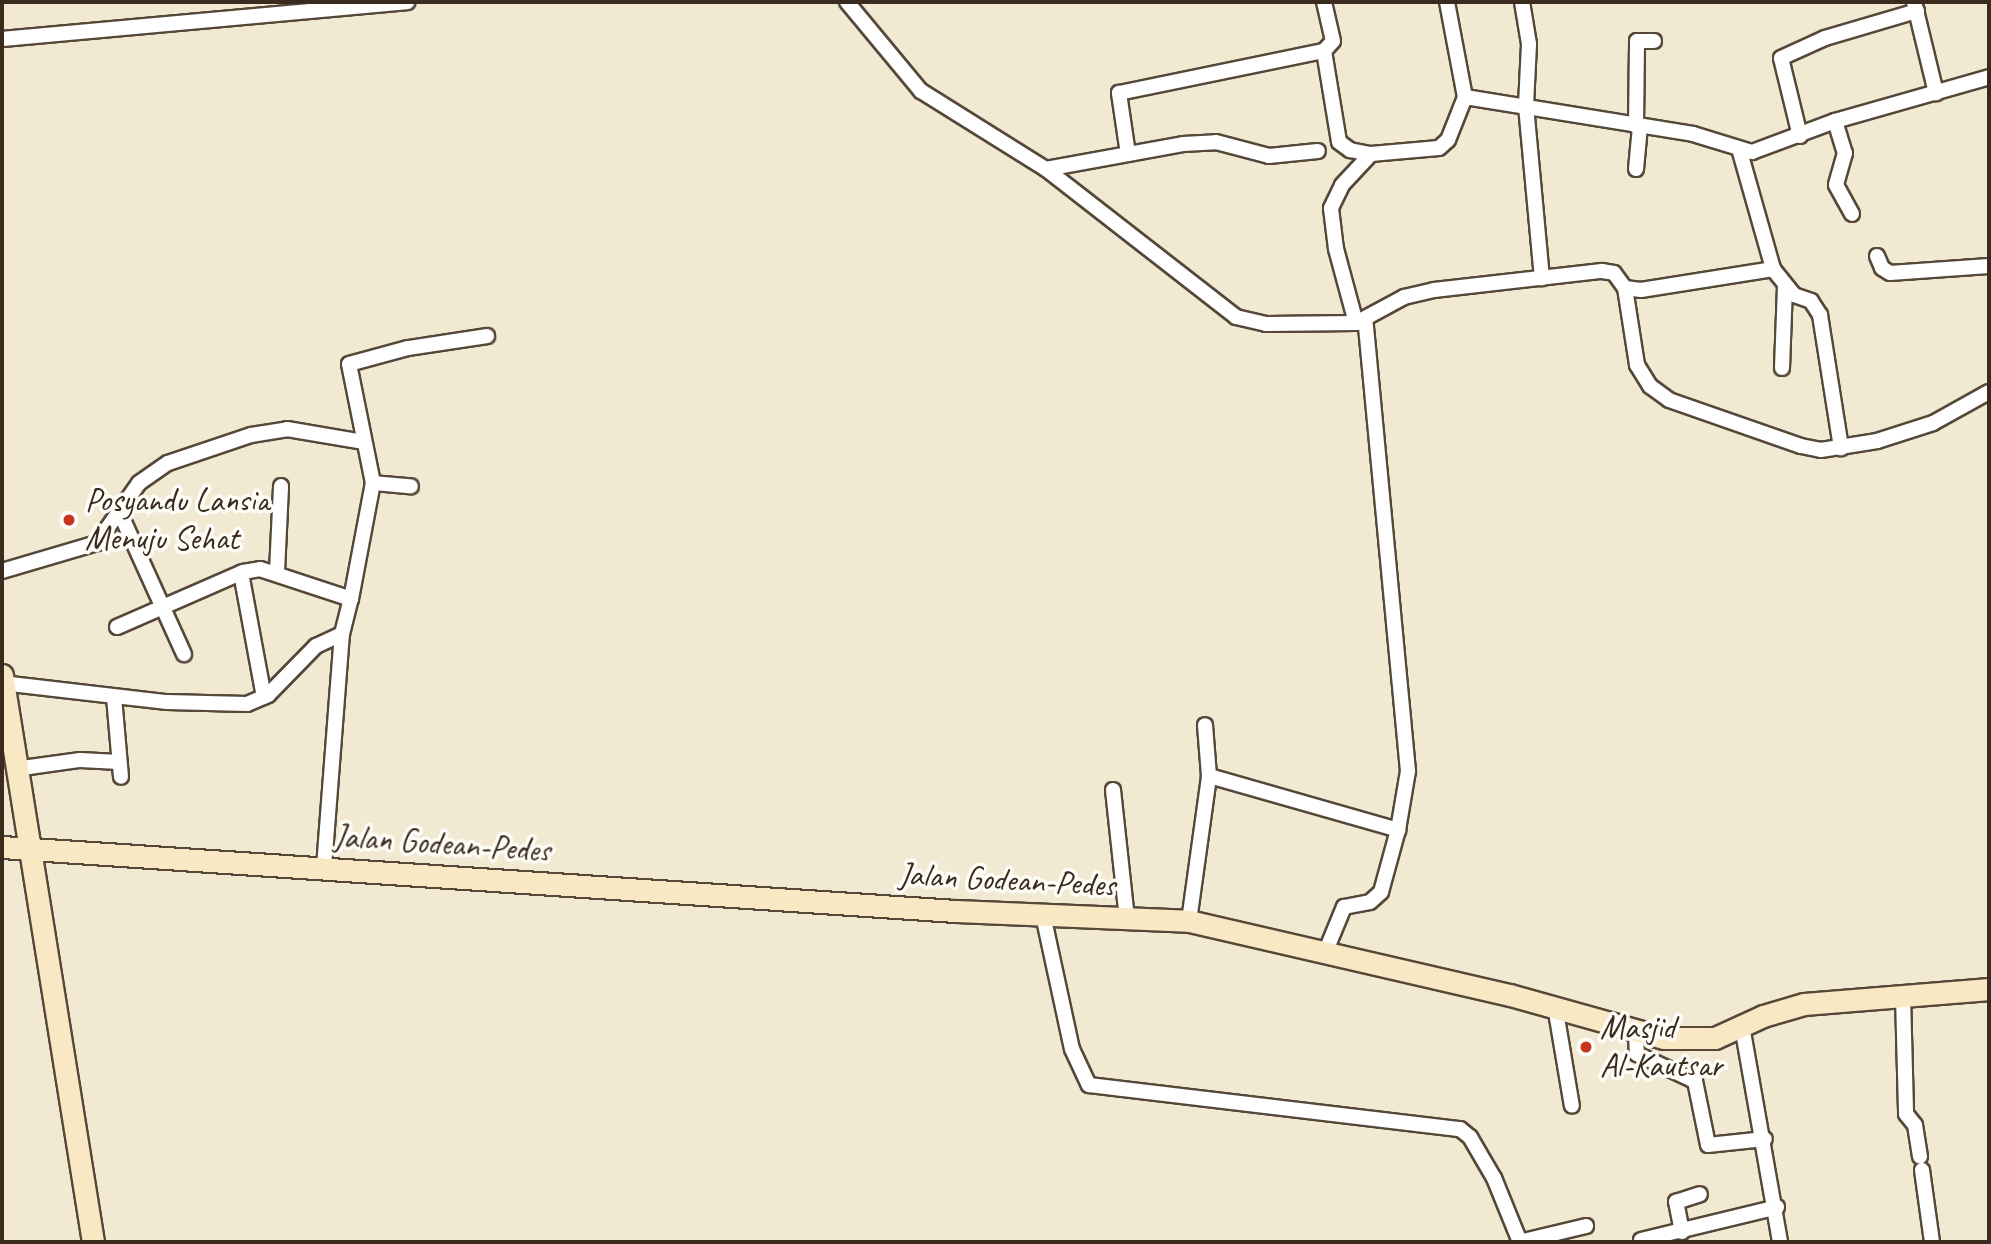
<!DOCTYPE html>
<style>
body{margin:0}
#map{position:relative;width:1991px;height:1244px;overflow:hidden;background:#f1e9d1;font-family:Caveat,sans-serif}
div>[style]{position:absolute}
.roads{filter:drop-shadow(2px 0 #564739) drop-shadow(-2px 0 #564739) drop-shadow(0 2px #564739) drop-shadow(0 -2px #564739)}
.street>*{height:14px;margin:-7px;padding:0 7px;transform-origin:7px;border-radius:7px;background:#fff}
.secondary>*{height:21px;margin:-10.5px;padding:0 10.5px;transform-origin:10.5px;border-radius:10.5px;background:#f8e8c3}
.dots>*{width:19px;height:19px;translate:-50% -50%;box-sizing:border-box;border:4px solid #fdfcf7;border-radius:50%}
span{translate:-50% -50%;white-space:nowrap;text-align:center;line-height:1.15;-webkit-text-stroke:7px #fdfcf7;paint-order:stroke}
.poi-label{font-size:33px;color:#3b2a1e}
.left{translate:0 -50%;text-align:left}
.street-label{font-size:33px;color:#3b2a1e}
.frame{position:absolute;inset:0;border:4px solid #3b2a1e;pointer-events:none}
</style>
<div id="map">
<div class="roads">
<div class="street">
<div style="left:847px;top:2px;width:116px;rotate:50.3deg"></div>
<div style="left:921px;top:91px;width:147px;rotate:32deg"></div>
<div style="left:1046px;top:169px;width:241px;rotate:37.9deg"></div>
<div style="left:1236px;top:317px;width:31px;rotate:13deg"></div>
<div style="left:1266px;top:324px;width:90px;rotate:-0.6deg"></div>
<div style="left:1356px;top:323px;width:55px;rotate:-28.4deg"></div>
<div style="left:1404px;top:297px;width:31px;rotate:-13deg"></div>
<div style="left:1434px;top:290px;width:169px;rotate:-6.5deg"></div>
<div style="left:1602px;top:271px;width:12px;rotate:9deg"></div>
<div style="left:1614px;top:273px;width:19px;rotate:54deg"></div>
<div style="left:1625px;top:288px;width:78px;rotate:81.1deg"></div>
<div style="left:1637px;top:365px;width:25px;rotate:58deg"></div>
<div style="left:1650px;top:386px;width:24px;rotate:36deg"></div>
<div style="left:1669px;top:400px;width:140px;rotate:19.2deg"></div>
<div style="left:1801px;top:446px;width:20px;rotate:11deg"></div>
<div style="left:1821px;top:450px;width:57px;rotate:-9.1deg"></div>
<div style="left:1877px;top:441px;width:59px;rotate:-17.8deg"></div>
<div style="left:1933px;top:423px;width:64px;rotate:-29deg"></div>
<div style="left:1447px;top:2px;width:97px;rotate:79.3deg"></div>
<div style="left:1522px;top:2px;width:43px;rotate:80.5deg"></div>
<div style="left:1529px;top:44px;width:62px;rotate:92.8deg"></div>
<div style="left:1526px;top:106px;width:173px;rotate:84.7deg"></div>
<div style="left:1914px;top:2px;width:94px;rotate:76.4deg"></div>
<div style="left:2px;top:39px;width:407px;rotate:-5.2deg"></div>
<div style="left:1324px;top:51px;width:92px;rotate:80.6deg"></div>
<div style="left:1339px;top:142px;width:14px;rotate:36deg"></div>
<div style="left:1350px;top:150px;width:21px;rotate:11deg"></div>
<div style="left:1371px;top:154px;width:68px;rotate:-5deg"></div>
<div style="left:1439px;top:148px;width:12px;rotate:-42deg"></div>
<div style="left:1448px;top:140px;width:46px;rotate:-68.4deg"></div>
<div style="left:1465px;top:97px;width:231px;rotate:9.2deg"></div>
<div style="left:1693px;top:134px;width:62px;rotate:17deg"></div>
<div style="left:1752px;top:152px;width:89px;rotate:-20.5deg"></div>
<div style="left:1835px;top:121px;width:160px;rotate:-15.9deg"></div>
<div style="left:1835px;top:121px;width:34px;rotate:73deg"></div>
<div style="left:1845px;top:153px;width:33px;rotate:106deg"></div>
<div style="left:1836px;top:185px;width:33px;rotate:61deg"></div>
<div style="left:1636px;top:126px;width:85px;rotate:-89.3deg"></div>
<div style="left:1637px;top:41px;width:17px"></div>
<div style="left:1800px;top:136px;width:80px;rotate:-103.7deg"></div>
<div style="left:1781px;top:58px;width:48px;rotate:-24.4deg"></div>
<div style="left:1825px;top:38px;width:96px;rotate:-16.4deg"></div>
<div style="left:1740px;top:152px;width:122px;rotate:74.2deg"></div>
<div style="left:1773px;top:269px;width:33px;rotate:51deg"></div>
<div style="left:1794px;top:295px;width:18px;rotate:19deg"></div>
<div style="left:1811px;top:301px;width:17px;rotate:57deg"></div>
<div style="left:1820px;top:315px;width:135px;rotate:81deg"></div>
<div style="left:1128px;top:154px;width:62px;rotate:-98.4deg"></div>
<div style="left:1119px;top:93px;width:209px;rotate:-11.6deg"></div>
<div style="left:1324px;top:51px;width:13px;rotate:-48deg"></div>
<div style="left:1333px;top:41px;width:40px;rotate:-103deg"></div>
<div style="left:1046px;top:169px;width:139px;rotate:-10.3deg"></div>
<div style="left:1183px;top:144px;width:33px;rotate:-3deg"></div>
<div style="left:1216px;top:142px;width:55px;rotate:14.8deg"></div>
<div style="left:1269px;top:156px;width:49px;rotate:-5.8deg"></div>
<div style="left:1636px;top:169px;width:42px;rotate:-84.6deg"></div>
<div style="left:1877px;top:256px;width:13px;rotate:67deg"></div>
<div style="left:1882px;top:268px;width:9px;rotate:32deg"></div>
<div style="left:1890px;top:273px;width:99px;rotate:-4deg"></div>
<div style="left:1625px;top:288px;width:16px;rotate:7deg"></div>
<div style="left:1641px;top:290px;width:134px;rotate:-9deg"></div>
<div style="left:1356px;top:323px;width:77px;rotate:-105.1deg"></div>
<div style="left:1336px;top:249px;width:41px;rotate:-97deg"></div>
<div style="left:1331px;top:208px;width:25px;rotate:-64deg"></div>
<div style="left:1342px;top:185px;width:42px;rotate:-46.9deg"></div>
<div style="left:1782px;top:368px;width:81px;rotate:-87.9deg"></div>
<div style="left:373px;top:483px;width:38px;rotate:5deg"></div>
<div style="left:120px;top:513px;width:155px;rotate:65.6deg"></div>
<div style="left:2px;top:571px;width:99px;rotate:-16.4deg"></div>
<div style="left:97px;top:543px;width:73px;rotate:-55deg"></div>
<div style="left:139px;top:483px;width:35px;rotate:-35deg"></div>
<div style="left:168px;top:463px;width:88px;rotate:-18.6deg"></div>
<div style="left:251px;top:435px;width:36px;rotate:-9deg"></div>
<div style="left:287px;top:429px;width:77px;rotate:9.7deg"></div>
<div style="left:277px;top:572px;width:86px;rotate:-87.3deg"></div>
<div style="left:241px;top:573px;width:126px;rotate:79.5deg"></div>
<div style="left:117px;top:627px;width:137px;rotate:-23.6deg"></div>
<div style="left:243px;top:572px;width:17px;rotate:-10deg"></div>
<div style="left:260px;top:569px;width:96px;rotate:18.2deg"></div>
<div style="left:2px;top:683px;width:166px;rotate:6.6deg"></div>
<div style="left:167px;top:702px;width:80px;rotate:1.4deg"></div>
<div style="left:247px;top:704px;width:23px;rotate:-23deg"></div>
<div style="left:268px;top:695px;width:69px;rotate:-45.6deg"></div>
<div style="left:316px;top:646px;width:29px;rotate:-25deg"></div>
<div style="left:342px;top:634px;width:36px;rotate:-76deg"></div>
<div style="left:351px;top:599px;width:118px;rotate:-79.3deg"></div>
<div style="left:373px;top:483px;width:121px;rotate:-101.4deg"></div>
<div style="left:349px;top:364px;width:61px;rotate:-15.2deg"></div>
<div style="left:408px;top:348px;width:80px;rotate:-8.6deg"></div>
<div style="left:114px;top:697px;width:80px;rotate:85deg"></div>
<div style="left:15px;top:769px;width:66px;rotate:-7.9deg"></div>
<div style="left:80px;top:760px;width:39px;rotate:3deg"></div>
<div style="left:1209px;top:776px;width:197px;rotate:15.9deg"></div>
<div style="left:1113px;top:790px;width:129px;rotate:83.8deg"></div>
<div style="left:324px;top:867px;width:234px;rotate:-85.6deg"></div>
<div style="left:1043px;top:915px;width:137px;rotate:77.8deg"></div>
<div style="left:1072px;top:1049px;width:40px;rotate:65deg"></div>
<div style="left:1089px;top:1085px;width:374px;rotate:6.8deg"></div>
<div style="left:1460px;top:1129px;width:13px;rotate:39deg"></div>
<div style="left:1470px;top:1137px;width:48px;rotate:59.7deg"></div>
<div style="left:1494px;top:1178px;width:69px;rotate:67.9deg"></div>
<div style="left:1189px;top:921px;width:146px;rotate:-82.1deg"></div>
<div style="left:1209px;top:776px;width:51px;rotate:-94.5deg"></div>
<div style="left:1325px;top:953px;width:50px;rotate:-67.6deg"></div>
<div style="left:1344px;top:907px;width:26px;rotate:-11deg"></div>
<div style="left:1370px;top:902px;width:15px;rotate:-42deg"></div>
<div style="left:1381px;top:892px;width:64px;rotate:-74.7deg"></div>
<div style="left:1398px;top:830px;width:60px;rotate:-80.4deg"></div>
<div style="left:1408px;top:771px;width:453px;rotate:-95.4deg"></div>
<div style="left:1903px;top:996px;width:118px;rotate:88.5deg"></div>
<div style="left:1906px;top:1114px;width:14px;rotate:51deg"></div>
<div style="left:1915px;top:1125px;width:32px;rotate:81deg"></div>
<div style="left:1555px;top:1006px;width:101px;rotate:80.4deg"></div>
<div style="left:1742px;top:1026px;width:219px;rotate:80deg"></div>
<div style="left:1636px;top:1031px;width:23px;rotate:88deg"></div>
<div style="left:1637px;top:1054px;width:64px;rotate:25deg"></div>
<div style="left:1695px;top:1081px;width:65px;rotate:78.5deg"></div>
<div style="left:1708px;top:1145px;width:57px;rotate:-6deg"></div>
<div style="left:1922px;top:1170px;width:73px;rotate:82.1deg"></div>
<div style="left:1682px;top:1232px;width:31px;rotate:-101deg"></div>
<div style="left:1676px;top:1202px;width:25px;rotate:-18deg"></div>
<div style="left:1641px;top:1240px;width:140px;rotate:-13.6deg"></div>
<div style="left:1519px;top:1242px;width:69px;rotate:-13.4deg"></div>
</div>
<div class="secondary">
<div style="left:2px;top:675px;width:574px;rotate:80.88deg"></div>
<div style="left:2px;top:847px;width:955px;rotate:3.84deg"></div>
<div style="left:955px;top:911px;width:234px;rotate:2.4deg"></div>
<div style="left:1189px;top:921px;width:329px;rotate:13deg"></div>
<div style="left:1510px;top:995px;width:160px;rotate:15.6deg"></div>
<div style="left:1664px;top:1038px;width:51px"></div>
<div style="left:1715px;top:1038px;width:53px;rotate:-24.6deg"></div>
<div style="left:1763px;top:1016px;width:43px;rotate:-16.3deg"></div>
<div style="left:1804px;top:1004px;width:186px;rotate:-4.6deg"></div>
</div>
</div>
<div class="dots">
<div style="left:69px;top:520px;background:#c8321e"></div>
<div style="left:1586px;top:1047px;background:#c8321e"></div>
</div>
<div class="poi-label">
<span class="left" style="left:85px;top:520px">Posyandu Lansia<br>Menuju Sehat</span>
<span class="left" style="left:1600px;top:1047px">Masjid<br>Al-Kautsar</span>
</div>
<div class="street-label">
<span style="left:442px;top:844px;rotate:4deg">Jalan Godean-Pedes</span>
<span style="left:1007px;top:880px;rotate:3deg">Jalan Godean-Pedes</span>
</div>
<div class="frame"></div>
</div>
